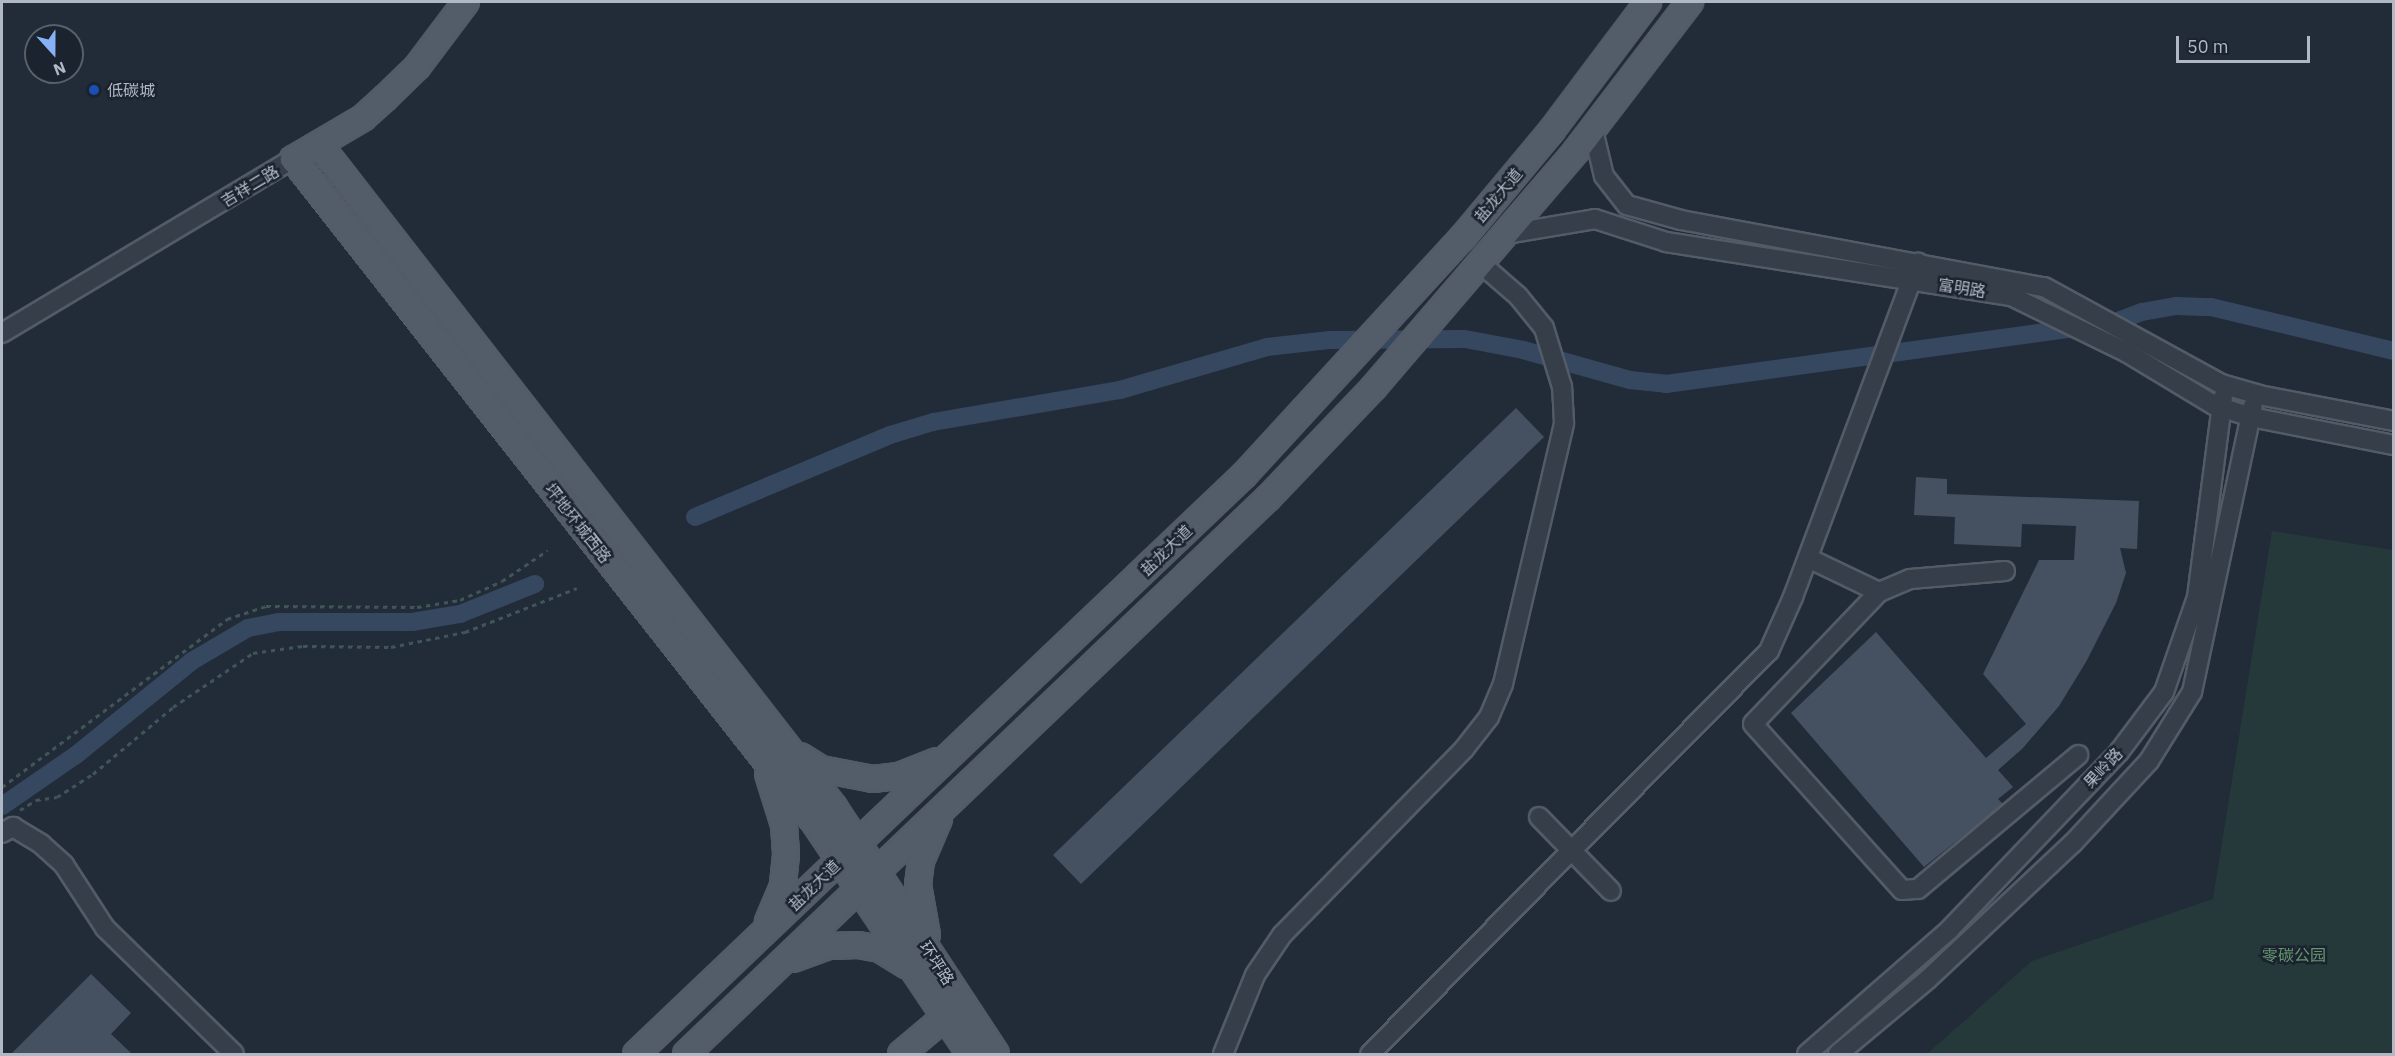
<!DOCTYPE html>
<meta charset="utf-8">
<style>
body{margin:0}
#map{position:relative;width:2395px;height:1056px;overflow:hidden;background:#222c39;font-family:"IBM Plex Sans","Noto Sans SC",sans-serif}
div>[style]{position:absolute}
.green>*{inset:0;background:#25393b}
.canal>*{height:18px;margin:-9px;padding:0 9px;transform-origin:9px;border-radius:9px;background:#364760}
.building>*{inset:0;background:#455160}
.path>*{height:3px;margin-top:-1.5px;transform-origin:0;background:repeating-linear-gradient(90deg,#415557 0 4.5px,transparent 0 9px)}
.roads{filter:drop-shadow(2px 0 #535b67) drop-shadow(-2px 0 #535b67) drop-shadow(0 2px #535b67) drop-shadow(0 -2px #535b67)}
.minor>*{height:18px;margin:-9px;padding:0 9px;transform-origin:9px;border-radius:9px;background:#353e49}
.major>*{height:24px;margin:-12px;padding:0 12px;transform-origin:12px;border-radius:12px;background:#535d69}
.dots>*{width:16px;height:16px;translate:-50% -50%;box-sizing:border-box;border:3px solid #1b232e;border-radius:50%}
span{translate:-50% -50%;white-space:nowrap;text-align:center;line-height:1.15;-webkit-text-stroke:5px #1b232e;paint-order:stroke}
.poi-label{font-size:16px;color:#b0b8c5}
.left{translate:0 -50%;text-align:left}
.street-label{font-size:16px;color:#b0b8c5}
.park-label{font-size:16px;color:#689672}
.frame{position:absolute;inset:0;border:3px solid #b0b8c5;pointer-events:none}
.north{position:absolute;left:24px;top:24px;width:60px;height:60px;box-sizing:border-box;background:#1b232e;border:2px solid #575f6a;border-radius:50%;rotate:159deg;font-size:16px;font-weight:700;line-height:24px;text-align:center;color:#b0b8c5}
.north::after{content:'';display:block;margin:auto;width:21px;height:27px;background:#86b1f5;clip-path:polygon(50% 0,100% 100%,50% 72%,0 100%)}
.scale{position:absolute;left:2176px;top:36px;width:134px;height:27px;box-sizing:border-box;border:3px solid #b0b8c5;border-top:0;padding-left:8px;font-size:18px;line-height:21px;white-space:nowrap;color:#b0b8c5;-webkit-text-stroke:4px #1b232e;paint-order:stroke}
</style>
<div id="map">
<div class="green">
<div style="clip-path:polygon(2272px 531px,2393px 550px,2393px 1054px,1927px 1054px,2032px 961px,2213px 899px)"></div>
</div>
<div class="canal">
<div style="left:695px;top:517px;width:212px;rotate:-22.8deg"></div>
<div style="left:890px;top:435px;width:45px;rotate:-16.8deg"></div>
<div style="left:933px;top:422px;width:190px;rotate:-9.7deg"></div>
<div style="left:1120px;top:390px;width:153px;rotate:-16.3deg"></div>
<div style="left:1267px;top:347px;width:62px;rotate:-6.4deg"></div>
<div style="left:1329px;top:340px;width:136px;rotate:-0.4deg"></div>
<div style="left:1465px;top:339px;width:59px;rotate:10.7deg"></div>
<div style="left:1523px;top:350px;width:111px;rotate:15.7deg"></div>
<div style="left:1630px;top:380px;width:36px;rotate:6deg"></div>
<div style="left:1666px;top:384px;width:451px;rotate:-7.8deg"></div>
<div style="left:2113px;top:323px;width:31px;rotate:-21deg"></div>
<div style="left:2142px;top:312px;width:35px;rotate:-10deg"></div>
<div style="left:2176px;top:306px;width:35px;rotate:2deg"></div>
<div style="left:2211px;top:307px;width:188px;rotate:13.5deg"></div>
<div style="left:2px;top:806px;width:90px;rotate:-34.6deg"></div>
<div style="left:76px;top:755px;width:149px;rotate:-39deg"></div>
<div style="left:192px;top:661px;width:65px;rotate:-30.5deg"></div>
<div style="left:248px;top:628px;width:32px;rotate:-11deg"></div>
<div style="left:279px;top:622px;width:133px"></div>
<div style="left:412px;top:622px;width:49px;rotate:-9.5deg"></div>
<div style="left:460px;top:614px;width:81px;rotate:-21.8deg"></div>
</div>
<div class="building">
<div style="clip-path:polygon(1516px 408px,1544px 437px,1081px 884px,1053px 855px)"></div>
<div style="clip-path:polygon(1916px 477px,1947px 479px,1947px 494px,2139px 501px,2137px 549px,2120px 548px,2126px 573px,2116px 603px,2086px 662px,2059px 706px,2022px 749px,1998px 770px,2013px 787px,1998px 799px,2003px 804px,1924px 867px,1791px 713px,1876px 632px,1986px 758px,2026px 724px,1983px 674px,2039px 560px,2074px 560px,2076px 526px,2022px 524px,2021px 547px,1954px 544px,1955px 517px,1914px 515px)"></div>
<div style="clip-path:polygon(91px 974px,131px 1013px,111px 1034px,132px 1054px,11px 1054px)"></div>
</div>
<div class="path">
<div style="left:2px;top:787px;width:281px;rotate:-36.7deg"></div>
<div style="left:227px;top:619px;width:41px;rotate:-18.4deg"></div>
<div style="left:266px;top:606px;width:151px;rotate:0.4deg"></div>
<div style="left:417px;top:607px;width:44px;rotate:-9.2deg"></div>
<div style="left:460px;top:600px;width:46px;rotate:-24.3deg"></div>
<div style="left:502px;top:581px;width:55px;rotate:-34deg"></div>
<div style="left:20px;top:810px;width:19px;rotate:-32deg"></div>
<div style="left:36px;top:800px;width:21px;rotate:-8deg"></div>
<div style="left:57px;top:797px;width:43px;rotate:-32.6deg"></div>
<div style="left:93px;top:774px;width:104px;rotate:-39.9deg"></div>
<div style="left:173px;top:707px;width:97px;rotate:-34deg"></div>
<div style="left:253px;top:653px;width:50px;rotate:-8deg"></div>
<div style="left:303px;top:646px;width:88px;rotate:0.7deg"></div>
<div style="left:391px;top:647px;width:76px;rotate:-11.5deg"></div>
<div style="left:465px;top:632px;width:120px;rotate:-21.4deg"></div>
</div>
<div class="roads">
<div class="minor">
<div style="left:1593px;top:130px;width:47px;rotate:76.6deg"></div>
<div style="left:1604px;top:176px;width:37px;rotate:52deg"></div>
<div style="left:1627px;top:205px;width:56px;rotate:15.5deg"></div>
<div style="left:1681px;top:220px;width:369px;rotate:10.5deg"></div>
<div style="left:2044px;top:287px;width:202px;rotate:28.7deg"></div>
<div style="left:2221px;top:384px;width:40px;rotate:16deg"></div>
<div style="left:2259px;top:395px;width:137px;rotate:10.9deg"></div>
<div style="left:1507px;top:234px;width:89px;rotate:-9.7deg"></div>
<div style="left:1595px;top:219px;width:75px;rotate:17.9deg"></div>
<div style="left:1666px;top:242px;width:349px;rotate:8.9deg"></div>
<div style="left:2011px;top:296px;width:128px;rotate:26deg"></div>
<div style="left:2126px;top:352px;width:103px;rotate:31.1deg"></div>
<div style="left:2214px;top:405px;width:39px;rotate:18deg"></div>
<div style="left:2251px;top:417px;width:146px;rotate:11.1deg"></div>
<div style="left:2px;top:333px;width:339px;rotate:-30.9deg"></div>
<div style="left:1808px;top:558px;width:79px;rotate:25.6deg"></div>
<div style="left:2005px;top:571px;width:95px;rotate:175.2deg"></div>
<div style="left:1910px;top:579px;width:34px;rotate:157deg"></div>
<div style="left:1879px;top:592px;width:182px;rotate:133.7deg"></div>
<div style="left:1753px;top:724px;width:223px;rotate:48.1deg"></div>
<div style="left:1902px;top:890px;width:16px;rotate:-4deg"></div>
<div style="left:1918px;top:889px;width:209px;rotate:-39.9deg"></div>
<div style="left:1539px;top:817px;width:103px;rotate:45.8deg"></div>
<div style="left:2px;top:833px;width:13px;rotate:-29deg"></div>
<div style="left:13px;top:827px;width:33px;rotate:31deg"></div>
<div style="left:41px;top:844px;width:31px;rotate:42deg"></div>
<div style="left:64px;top:865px;width:75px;rotate:56.9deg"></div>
<div style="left:105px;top:928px;width:180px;rotate:44.3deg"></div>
<div style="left:1223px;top:1054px;width:85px;rotate:-67.9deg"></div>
<div style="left:1255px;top:975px;width:48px;rotate:-56deg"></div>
<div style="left:1282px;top:935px;width:260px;rotate:-45.6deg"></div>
<div style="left:1464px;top:749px;width:41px;rotate:-52deg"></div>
<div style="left:1489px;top:717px;width:36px;rotate:-67deg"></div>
<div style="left:1503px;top:684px;width:268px;rotate:-76.8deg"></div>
<div style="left:1564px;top:423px;width:36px;rotate:-93deg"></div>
<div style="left:1562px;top:387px;width:62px;rotate:-107deg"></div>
<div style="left:1544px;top:328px;width:41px;rotate:-129.1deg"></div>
<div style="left:1518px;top:296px;width:49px;rotate:-139.1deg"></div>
<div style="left:1370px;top:1054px;width:567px;rotate:-45.29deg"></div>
<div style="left:1769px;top:651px;width:59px;rotate:-66deg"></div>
<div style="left:1793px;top:597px;width:357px;rotate:-69.5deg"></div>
<div style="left:1807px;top:1054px;width:189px;rotate:-41.1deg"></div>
<div style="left:1949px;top:930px;width:246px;rotate:-46.3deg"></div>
<div style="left:2119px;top:752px;width:75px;rotate:-53.1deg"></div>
<div style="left:2164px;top:692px;width:101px;rotate:-70.8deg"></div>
<div style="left:2197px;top:597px;width:201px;rotate:-82.6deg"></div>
<div style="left:1838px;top:1054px;width:117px;rotate:-39.8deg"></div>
<div style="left:1928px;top:979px;width:199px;rotate:-43.2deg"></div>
<div style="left:2073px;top:843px;width:112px;rotate:-47.2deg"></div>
<div style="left:2149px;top:761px;width:81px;rotate:-58.1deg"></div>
<div style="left:2192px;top:692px;width:292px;rotate:-78deg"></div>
</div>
<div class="major">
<div style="left:466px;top:2px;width:81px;rotate:127deg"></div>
<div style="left:417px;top:67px;width:45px;rotate:135.9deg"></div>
<div style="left:385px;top:98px;width:30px;rotate:138deg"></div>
<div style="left:363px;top:118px;width:81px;rotate:149.6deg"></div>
<div style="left:293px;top:159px;width:843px;rotate:51.84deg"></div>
<div style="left:814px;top:822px;width:280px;rotate:56.1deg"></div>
<div style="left:319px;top:144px;width:840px;rotate:52.16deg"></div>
<div style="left:834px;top:807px;width:295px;rotate:56.7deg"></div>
<div style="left:800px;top:756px;width:25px;rotate:32deg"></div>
<div style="left:821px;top:769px;width:53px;rotate:10.9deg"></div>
<div style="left:873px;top:779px;width:26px;rotate:-7deg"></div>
<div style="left:899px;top:776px;width:41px;rotate:-21.5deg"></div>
<div style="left:768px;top:774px;width:53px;rotate:72.6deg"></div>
<div style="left:784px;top:825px;width:30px;rotate:86deg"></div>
<div style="left:786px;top:855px;width:31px;rotate:96deg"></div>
<div style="left:783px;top:886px;width:39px;rotate:113deg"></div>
<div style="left:927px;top:935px;width:51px;rotate:-100.2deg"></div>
<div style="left:918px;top:885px;width:24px;rotate:-83deg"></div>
<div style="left:921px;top:861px;width:46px;rotate:-66.8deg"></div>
<div style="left:793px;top:959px;width:38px;rotate:-20deg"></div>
<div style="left:829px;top:946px;width:29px;rotate:-2deg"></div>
<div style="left:858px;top:945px;width:22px;rotate:10deg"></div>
<div style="left:880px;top:949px;width:31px;rotate:32deg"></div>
<div style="left:636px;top:1054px;width:840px;rotate:-43.6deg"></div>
<div style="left:1244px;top:475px;width:323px;rotate:-47.4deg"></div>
<div style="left:1463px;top:237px;width:139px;rotate:-50.2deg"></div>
<div style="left:1552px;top:130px;width:160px;rotate:-53.1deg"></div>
<div style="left:686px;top:1054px;width:805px;rotate:-43.69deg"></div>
<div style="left:1268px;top:498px;width:153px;rotate:-46.3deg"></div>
<div style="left:1374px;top:387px;width:311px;rotate:-49.4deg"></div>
<div style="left:1576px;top:151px;width:188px;rotate:-52.6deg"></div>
<div style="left:901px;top:1054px;width:57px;rotate:-40.1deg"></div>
</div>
</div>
<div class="dots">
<div style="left:94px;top:90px;background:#1a4fb4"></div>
</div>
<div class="poi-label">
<span class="left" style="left:107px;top:90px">低碳城</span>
</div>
<div class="street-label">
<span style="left:250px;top:186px;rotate:-31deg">吉祥二路</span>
<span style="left:1498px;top:195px;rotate:-50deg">盐龙大道</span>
<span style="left:1962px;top:288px;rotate:9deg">富明路</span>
<span style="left:578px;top:523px;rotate:52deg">坪地环城西路</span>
<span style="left:1166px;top:550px;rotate:-44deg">盐龙大道</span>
<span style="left:2103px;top:768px;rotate:-47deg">果岭路</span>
<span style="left:814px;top:885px;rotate:-44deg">盐龙大道</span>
<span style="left:937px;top:963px;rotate:57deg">环坪路</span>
</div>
<div class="park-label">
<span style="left:2294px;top:955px">零碳公园</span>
</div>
<div class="frame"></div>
<div class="north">N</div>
<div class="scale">50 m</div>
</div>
